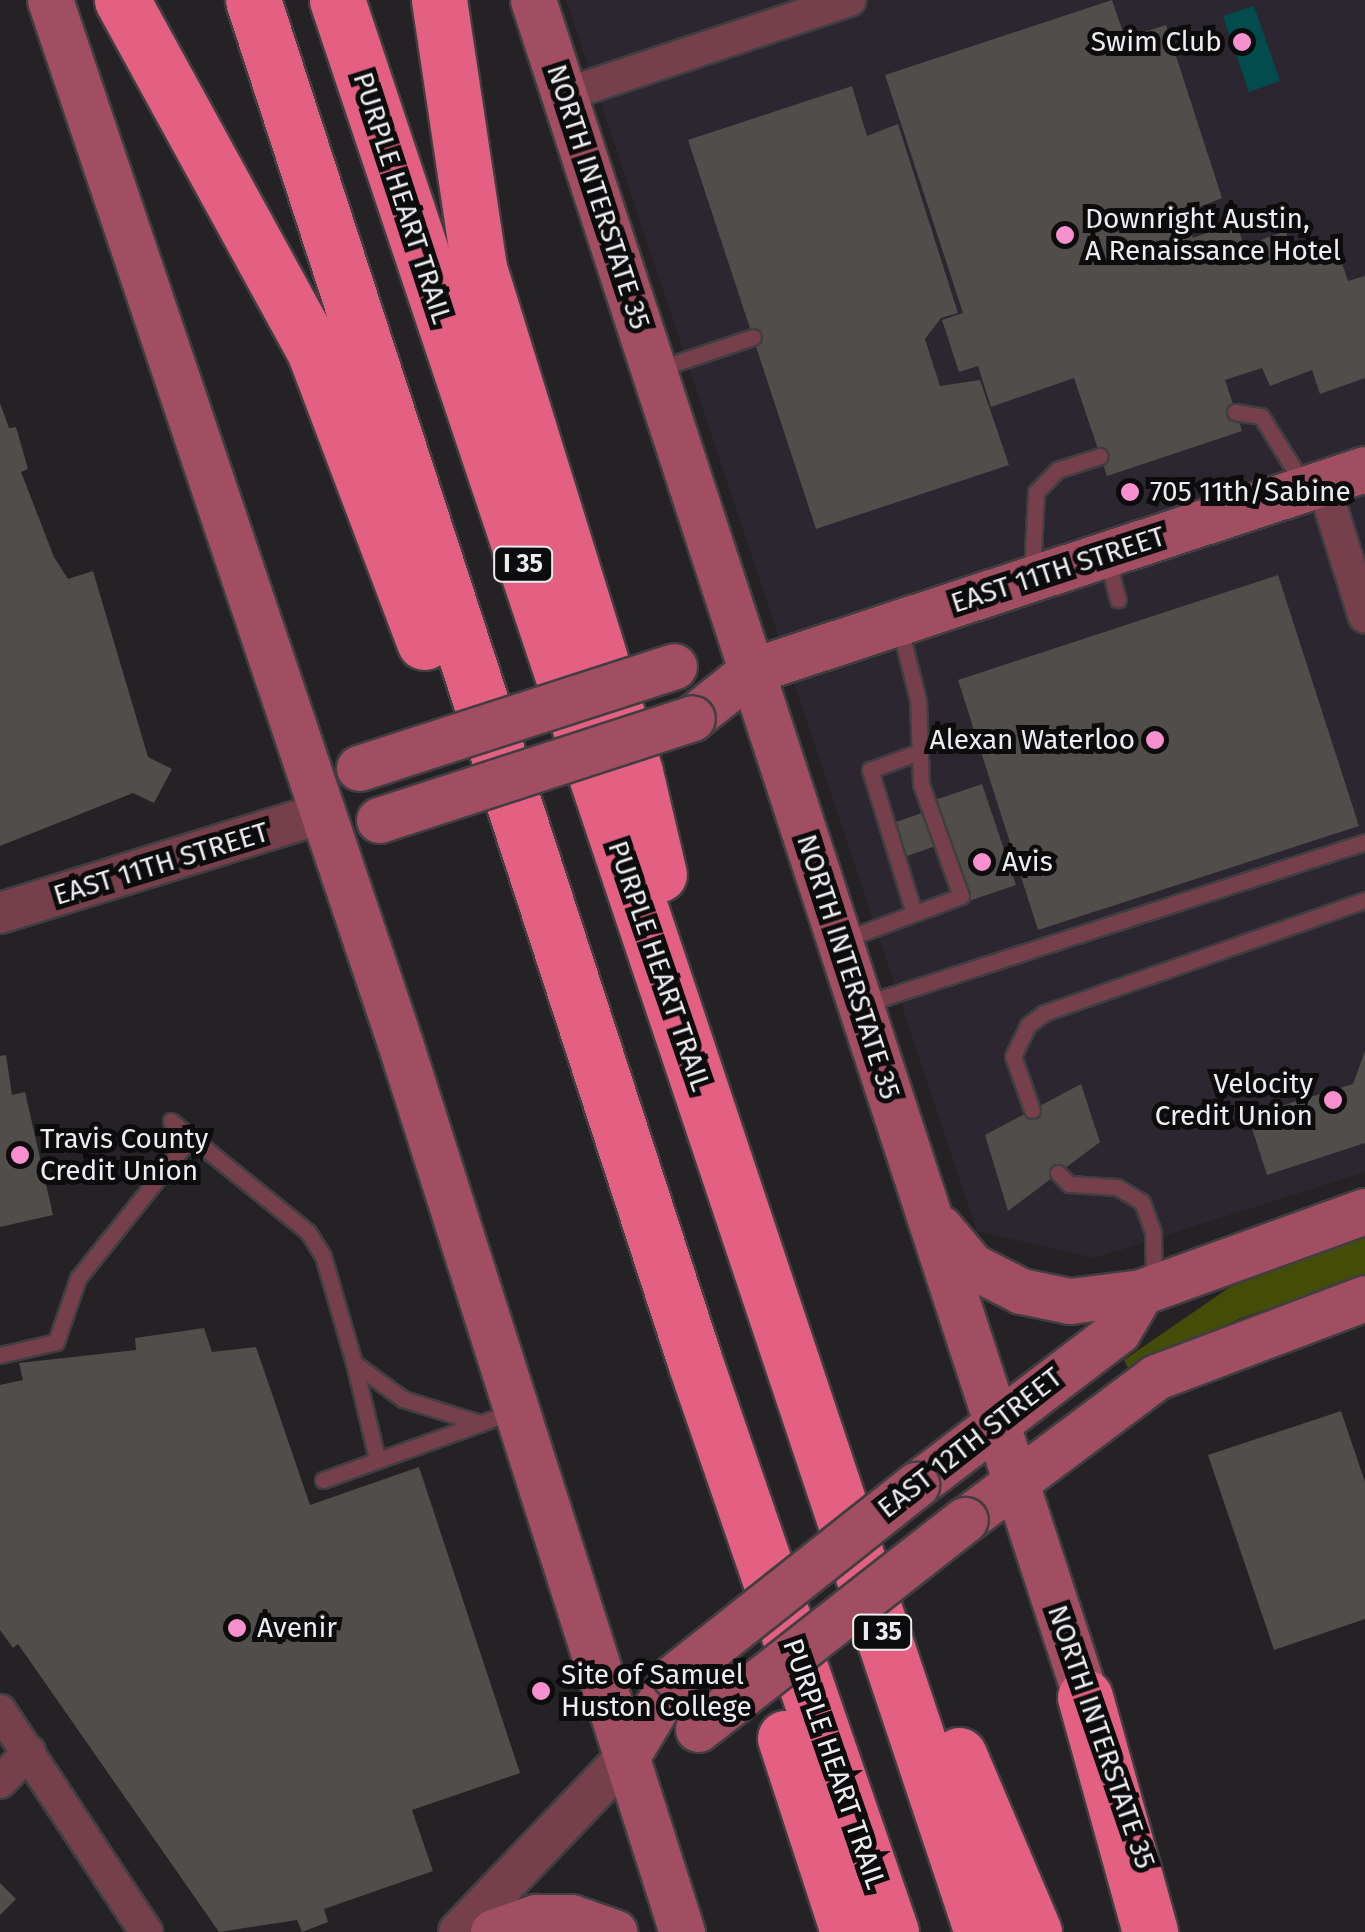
<!DOCTYPE html>
<style>
body{margin:0}
#map{position:relative;width:1365px;height:1932px;overflow:hidden;background:#242225;font-family:"Fira Sans",sans-serif}
div>[style]{position:absolute}
.built>*{inset:0;background:#2b262f}
.green>*{inset:0;background:#444d08}
.water>*{inset:0;background:#024c4e}
.building>*{inset:0;background:#504d4a}
.roads{filter:drop-shadow(2px 0 #403e41) drop-shadow(-2px 0 #403e41) drop-shadow(0 2px #403e41) drop-shadow(0 -2px #403e41)}
.service>*{height:15px;margin:-7.5px;padding:0 7.5px;transform-origin:7.5px;border-radius:7.5px;background:#75404b}
.minor>*{height:32px;margin:-16px;padding:0 16px;transform-origin:16px;border-radius:16px;background:#75404b}
.tertiary>*{height:40px;margin:-20px;padding:0 20px;transform-origin:20px;border-radius:20px;background:#75404b}
.secondary>*{height:45px;margin:-22.5px;padding:0 22.5px;transform-origin:22.5px;border-radius:22.5px;background:#a14d62}
.motorway>*{height:55px;margin:-27.5px;padding:0 27.5px;transform-origin:27.5px;border-radius:27.5px;background:#e36082}
.bridges{filter:drop-shadow(2px 0 #403e41) drop-shadow(-2px 0 #403e41) drop-shadow(0 2px #403e41) drop-shadow(0 -2px #403e41)}
.secondary-bridge>*{height:45px;margin:-22.5px;padding:0 22.5px;transform-origin:22.5px;border-radius:22.5px;background:#a14d62}
.dots>*{width:28px;height:28px;translate:-50% -50%;box-sizing:border-box;border:5px solid #0d0c0d;border-radius:50%}
span{translate:-50% -50%;white-space:nowrap;text-align:center;line-height:1.15;-webkit-text-stroke:10px #0d0c0d;paint-order:stroke}
.shield-label span{padding:2px 8px;background:#0d0c0d;border:2px solid;border-radius:8px;-webkit-text-stroke-width:0}
.shield-label{font-size:25px;color:#edecee;font-weight:700}
.poi-label{font-size:28px;color:#edecee}
.right{translate:-100% -50%;text-align:right}
.left{translate:0 -50%;text-align:left}
.street-label{font-size:28px;color:#edecee}
</style>
<div id="map">
<div class="built">
<div style="clip-path:polygon(566px 0,1365px 0,1365px 1172px,1095px 1258px,977px 1231px)"></div>
</div>
<div class="green">
<div style="clip-path:polygon(1365px 1228px,1365px 1276px,1241px 1318px,1129px 1370px,1124px 1360px,1243px 1278px)"></div>
</div>
<div class="water">
<div style="clip-path:polygon(1254px 6px,1280px 81px,1249px 92px,1223px 16px)"></div>
</div>
<div class="building">
<div style="clip-path:polygon(1112px 0,1125px 38px,1166px 25px,1222px 198px,1185px 213px,1193px 238px,1236px 222px,1244px 246px,1286px 231px,1291px 253px,1334px 240px,1348px 281px,1365px 276px,1365px 378px,1320px 394px,1312px 370px,1270px 386px,1262px 368px,1225px 380px,1242px 431px,1107px 476px,1074px 378px,991px 407px,978px 366px,959px 372px,942px 320px,963px 313px,885px 75px)"></div>
<div style="clip-path:polygon(852px 86px,867px 136px,898px 124px,958px 313px,941px 318px,925px 339px,940px 386px,980px 380px,1009px 465px,816px 529px,688px 140px)"></div>
<div style="clip-path:polygon(0 403px,9px 428px,16px 427px,28px 469px,21px 472px,54px 557px,68px 579px,93px 571px,148px 757px,172px 769px,154px 803px,133px 793px,0 846px)"></div>
<div style="clip-path:polygon(1278px 575px,1359px 826px,1038px 930px,958px 680px)"></div>
<div style="clip-path:polygon(982px 784px,1016px 885px,969px 901px,932px 801px)"></div>
<div style="clip-path:polygon(925px 812px,936px 846px,904px 857px,893px 823px)"></div>
<div style="clip-path:polygon(1365px 1051px,1365px 1143px,1267px 1175px,1248px 1116px,1353px 1084px)"></div>
<div style="clip-path:polygon(6px 1055px,12px 1095px,25px 1092px,53px 1215px,0 1227px,0 1056px)"></div>
<div style="clip-path:polygon(1081px 1084px,1100px 1142px,1008px 1211px,985px 1135px)"></div>
<div style="clip-path:polygon(204px 1328px,212px 1352px,256px 1347px,310px 1505px,419px 1467px,520px 1773px,412px 1810px,433px 1871px,324px 1909px,328px 1922px,302px 1932px,297px 1920px,219px 1932px,18px 1644px,13px 1648px,0 1630px,0 1385px,23px 1380px,19px 1363px,136px 1350px,135px 1338px)"></div>
<div style="clip-path:polygon(1341px 1411px,1365px 1482px,1365px 1619px,1274px 1650px,1208px 1455px)"></div>
<div style="clip-path:polygon(0 1883px,16px 1899px,0 1915px)"></div>
</div>
<div class="roads">
<div class="service">
<div style="left:658px;top:369px;width:100px;rotate:-18.6deg"></div>
<div style="left:1235px;top:412px;width:26px;rotate:9deg"></div>
<div style="left:1261px;top:416px;width:81px;rotate:58.1deg"></div>
<div style="left:1107px;top:558px;width:43px;rotate:75.3deg"></div>
<div style="left:1032px;top:572px;width:80px;rotate:-87.1deg"></div>
<div style="left:1036px;top:492px;width:30px;rotate:-46deg"></div>
<div style="left:1057px;top:470px;width:45px;rotate:-18deg"></div>
<div style="left:914px;top:913px;width:150px;rotate:-107.1deg"></div>
<div style="left:870px;top:770px;width:52px;rotate:-20.2deg"></div>
<div style="left:843px;top:940px;width:126px;rotate:-20.4deg"></div>
<div style="left:961px;top:896px;width:119px;rotate:-109.7deg"></div>
<div style="left:921px;top:784px;width:84px;rotate:-92deg"></div>
<div style="left:918px;top:700px;width:73px;rotate:-104.2deg"></div>
<div style="left:864px;top:1004px;width:527px;rotate:-17.92deg"></div>
<div style="left:1032px;top:1110px;width:57px;rotate:-109.4deg"></div>
<div style="left:1013px;top:1056px;width:34px;rotate:-64deg"></div>
<div style="left:1028px;top:1025px;width:20px;rotate:-37deg"></div>
<div style="left:1044px;top:1013px;width:340px;rotate:-19.4deg"></div>
<div style="left:171px;top:1121px;width:176px;rotate:39deg"></div>
<div style="left:308px;top:1232px;width:28px;rotate:58deg"></div>
<div style="left:323px;top:1256px;width:111px;rotate:73.8deg"></div>
<div style="left:354px;top:1363px;width:61px;rotate:36.3deg"></div>
<div style="left:403px;top:1399px;width:81px;rotate:17.3deg"></div>
<div style="left:1058px;top:1173px;width:16px;rotate:45deg"></div>
<div style="left:1069px;top:1184px;width:48px;rotate:3.6deg"></div>
<div style="left:1117px;top:1187px;width:29px;rotate:31deg"></div>
<div style="left:1142px;top:1202px;width:33px;rotate:70deg"></div>
<div style="left:1153px;top:1233px;width:49px;rotate:88.8deg"></div>
<div style="left:0;top:1355px;width:57px;rotate:-13.1deg"></div>
<div style="left:56px;top:1342px;width:68px;rotate:-71deg"></div>
<div style="left:78px;top:1278px;width:181px;rotate:-51.3deg"></div>
<div style="left:354px;top:1363px;width:99px;rotate:76.5deg"></div>
<div style="left:323px;top:1480px;width:201px;rotate:-19.8deg"></div>
</div>
<div class="minor">
<div style="left:564px;top:95px;width:301px;rotate:-18.4deg"></div>
<div style="left:1323px;top:483px;width:140px;rotate:72.6deg"></div>
<div style="left:0;top:1711px;width:265px;rotate:56.5deg"></div>
<div style="left:0;top:1782px;width:42px;rotate:-46deg"></div>
</div>
<div class="tertiary">
<div style="left:0;top:913px;width:335px;rotate:-17.2deg"></div>
<div style="left:459px;top:1932px;width:243px;rotate:-46.3deg"></div>
</div>
<div class="secondary">
<div style="left:50px;top:0;width:1100px;rotate:71.45deg"></div>
<div style="left:400px;top:1043px;width:933px;rotate:72.4deg"></div>
<div style="left:533px;top:0;width:1818px;rotate:71.96deg"></div>
<div style="left:692px;top:718px;width:75px;rotate:-38.5deg"></div>
<div style="left:751px;top:671px;width:646px;rotate:-18.21deg"></div>
<div style="left:940px;top:1228px;width:50px;rotate:49.9deg"></div>
<div style="left:972px;top:1266px;width:55px;rotate:27deg"></div>
<div style="left:1021px;top:1291px;width:50px;rotate:11.5deg"></div>
<div style="left:1070px;top:1301px;width:72px;rotate:-7.2deg"></div>
<div style="left:916px;top:1485px;width:254px;rotate:-37.3deg"></div>
<div style="left:1118px;top:1331px;width:45px;rotate:-59.5deg"></div>
<div style="left:1141px;top:1292px;width:238px;rotate:-19.9deg"></div>
<div style="left:965px;top:1520px;width:239px;rotate:-36.8deg"></div>
<div style="left:1156px;top:1377px;width:223px;rotate:-20.7deg"></div>
<div style="left:627px;top:1756px;width:93px;rotate:-59deg"></div>
<div style="left:493px;top:1932px;width:46px;rotate:-19.2deg"></div>
<div style="left:536px;top:1917px;width:35px"></div>
<div style="left:571px;top:1917px;width:46px;rotate:19.2deg"></div>
</div>
<div class="motorway">
<div style="left:122px;top:0;width:402px;rotate:61.3deg"></div>
<div style="left:315px;top:353px;width:309px;rotate:69.3deg"></div>
<div style="left:253px;top:0;width:1432px;rotate:72.02deg"></div>
<div style="left:695px;top:1362px;width:603px;rotate:71.02deg"></div>
<div style="left:337px;top:0;width:2037px;rotate:71.54deg"></div>
<div style="left:439px;top:0;width:271px;rotate:81.5deg"></div>
<div style="left:479px;top:268px;width:528px;rotate:72.8deg"></div>
<div style="left:635px;top:772px;width:105px;rotate:76.8deg"></div>
<div style="left:1085px;top:1697px;width:244px;rotate:74.5deg"></div>
<div style="left:785px;top:1738px;width:204px;rotate:72deg"></div>
<div style="left:959px;top:1755px;width:192px;rotate:67deg"></div>
</div>
</div>
<div class="bridges">
<div class="secondary-bridge">
<div style="left:359px;top:768px;width:331px;rotate:-17.9deg"></div>
<div style="left:379px;top:820px;width:329px;rotate:-18deg"></div>
<div style="left:675px;top:1676px;width:308px;rotate:-38.4deg"></div>
<div style="left:698px;top:1729px;width:339px;rotate:-38.1deg"></div>
</div>
</div>
<div class="dots">
<div style="left:1242px;top:42px;background:#f790cf"></div>
<div style="left:1065px;top:235px;background:#f790cf"></div>
<div style="left:1130px;top:492px;background:#f790cf"></div>
<div style="left:1155px;top:740px;background:#f790cf"></div>
<div style="left:982px;top:862px;background:#f790cf"></div>
<div style="left:1333px;top:1100px;background:#f790cf"></div>
<div style="left:20px;top:1155px;background:#f790cf"></div>
<div style="left:237px;top:1628px;background:#f790cf"></div>
<div style="left:541px;top:1691px;background:#f790cf"></div>
</div>
<div class="shield-label">
<span style="left:523px;top:564px">I 35</span>
<span style="left:882px;top:1632px">I 35</span>
</div>
<div class="poi-label">
<span class="right" style="left:1222px;top:42px">Swim Club</span>
<span class="left" style="left:1085px;top:235px">Downright Austin,<br>A Renaissance Hotel</span>
<span class="left" style="left:1150px;top:492px">705 11th/Sabine</span>
<span class="right" style="left:1135px;top:740px">Alexan Waterloo</span>
<span class="left" style="left:1002px;top:862px">Avis</span>
<span class="right" style="left:1313px;top:1100px">Velocity<br>Credit Union</span>
<span class="left" style="left:40px;top:1155px">Travis County<br>Credit Union</span>
<span class="left" style="left:257px;top:1628px">Avenir</span>
<span class="left" style="left:561px;top:1691px">Site of Samuel<br>Huston College</span>
</div>
<div class="street-label">
<span style="left:598px;top:197px;rotate:72deg">NORTH INTERSTATE 35</span>
<span style="left:402px;top:198px;rotate:72deg">PURPLE HEART TRAIL</span>
<span style="left:1058px;top:570px;rotate:-18deg">EAST 11TH STREET</span>
<span style="left:161px;top:864px;rotate:-17deg">EAST 11TH STREET</span>
<span style="left:659px;top:966px;rotate:71deg">PURPLE HEART TRAIL</span>
<span style="left:848px;top:967px;rotate:72deg">NORTH INTERSTATE 35</span>
<span style="left:970px;top:1443px;rotate:-38deg">EAST 12TH STREET</span>
<span style="left:1101px;top:1737px;rotate:71deg">NORTH INTERSTATE 35</span>
<span style="left:834px;top:1764px;rotate:71deg">PURPLE HEART TRAIL</span>
</div>
</div>
